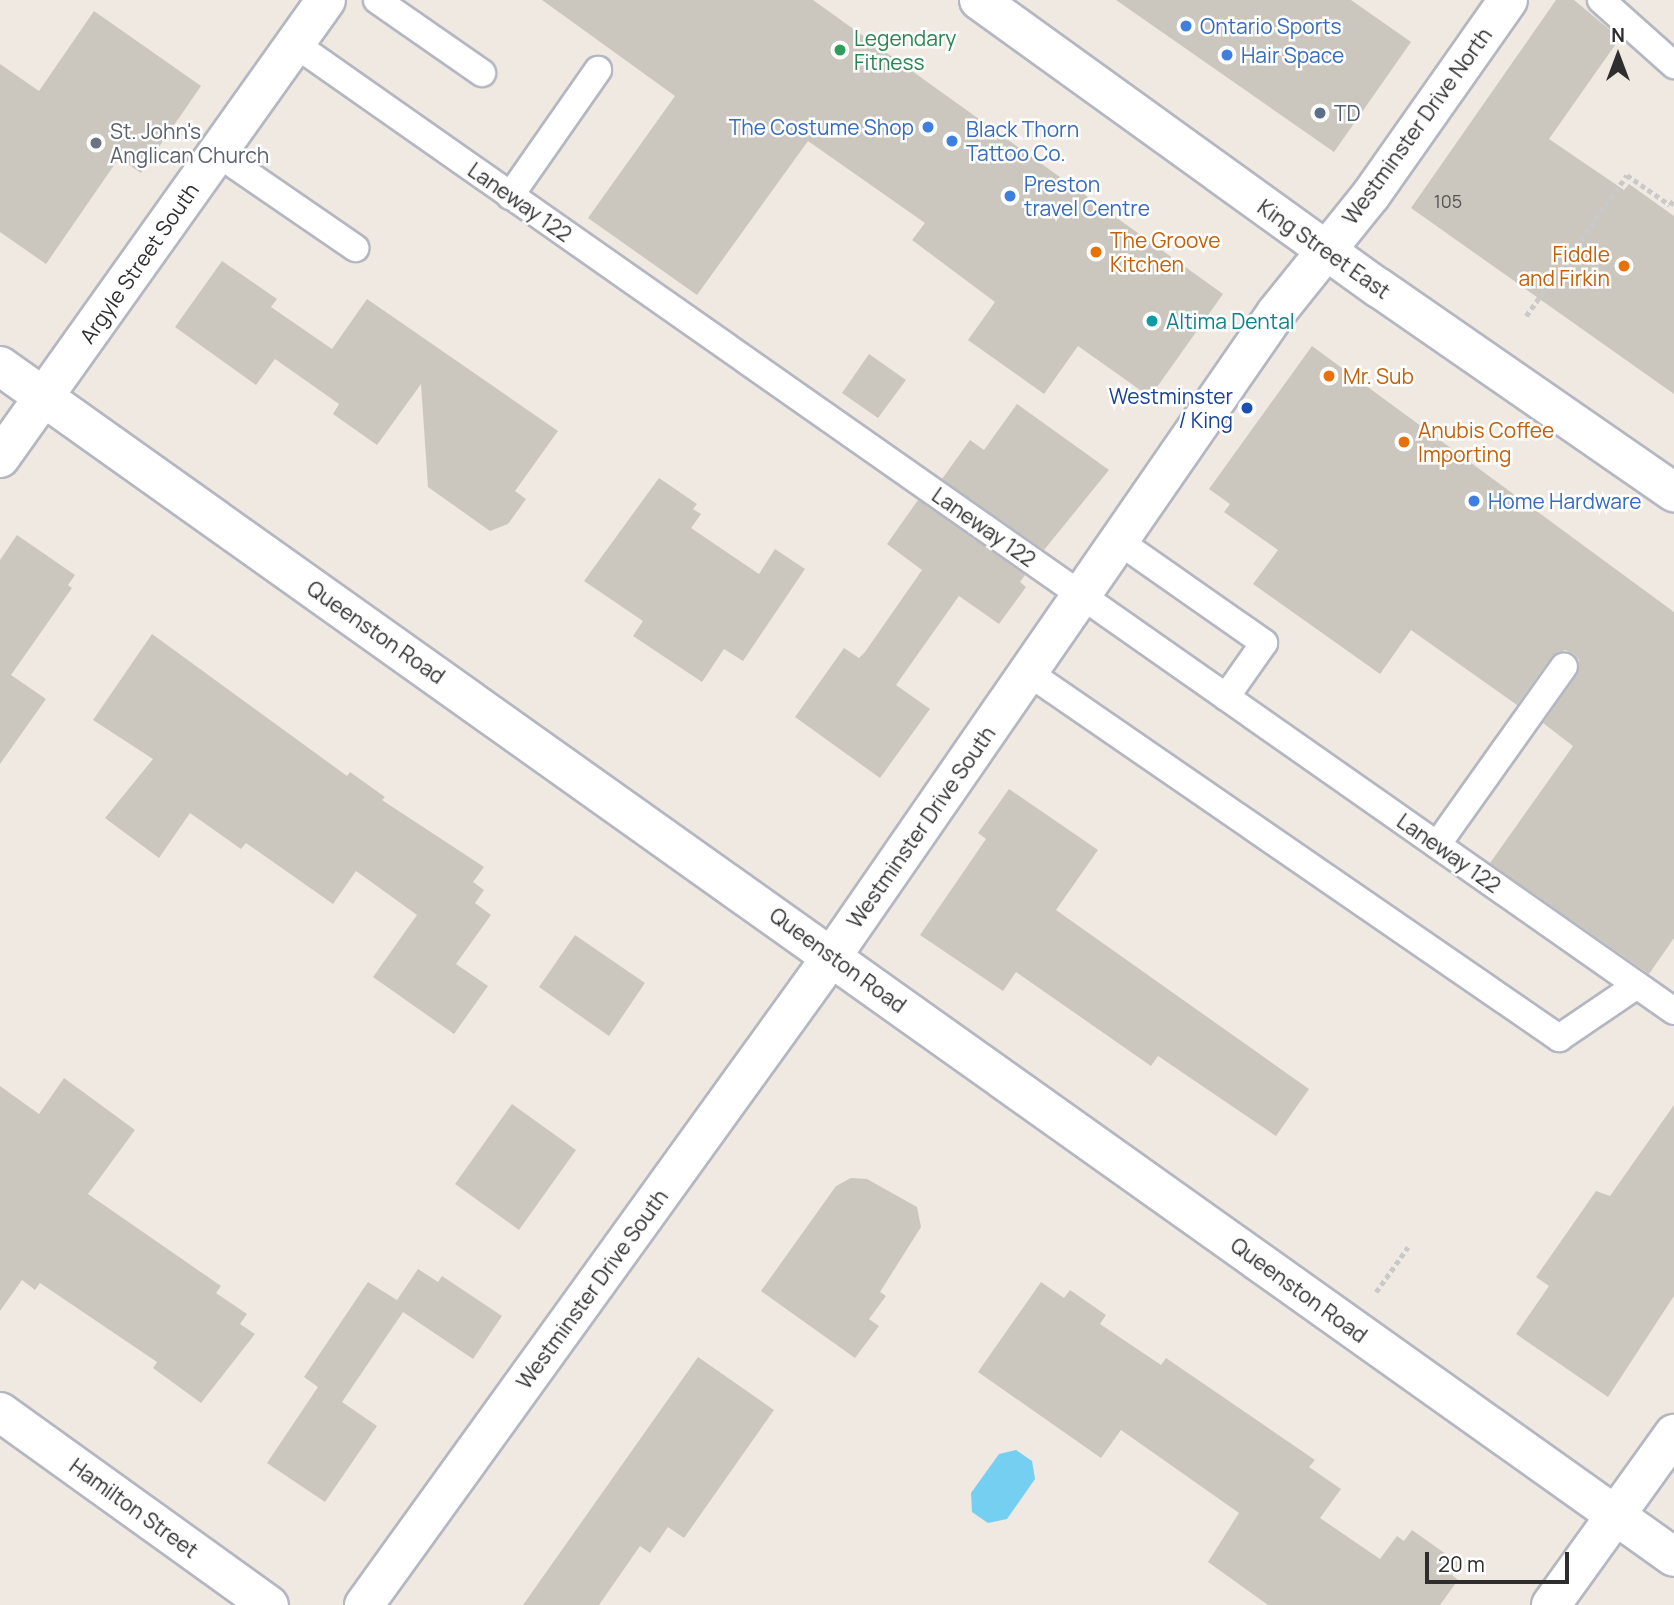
<!DOCTYPE html>
<style>
body{margin:0}
#map{position:relative;width:1674px;height:1605px;overflow:hidden;background:#efe9e1;font-family:Manrope,sans-serif}
div>[style]{position:absolute}
.water>*{inset:0;background:#75cff0}
.building>*{inset:0;background:#cbc7bf}
.path>*{height:4.5px;margin-top:-2.25px;transform-origin:0;background:repeating-linear-gradient(90deg,#c9c9c9 0 5px,transparent 0 8.5px)}
.roads{filter:drop-shadow(2px 0 #b4b7c1) drop-shadow(-2px 0 #b4b7c1) drop-shadow(0 2px #b4b7c1) drop-shadow(0 -2px #b4b7c1)}
.service>*{height:26px;margin:-13px;padding:0 13px;transform-origin:13px;border-radius:13px;background:#fff}
.minor>*{height:38px;margin:-19px;padding:0 19px;transform-origin:19px;border-radius:19px;background:#fff}
.secondary>*{height:38px;margin:-19px;padding:0 19px;transform-origin:19px;border-radius:19px;background:#fff}
.dots>*{width:19px;height:19px;translate:-50% -50%;box-sizing:border-box;border:4px solid #fff;border-radius:50%}
span{translate:-50% -50%;white-space:nowrap;text-align:center;line-height:1.15;-webkit-text-stroke:5px #fff;paint-order:stroke}
.number-label{font-size:18px;color:#555452}
.number-label span{-webkit-text-stroke-width:0}
.shop-label{font-size:21px;color:#366cbe}
.left{translate:0 -50%;text-align:left}
.right{translate:-100% -50%;text-align:right}
.leisure-label{font-size:21px;color:#27864d}
.service-label{font-size:21px;color:#4e5e75}
.street-label{font-size:21px;color:#2e2e2e}
.worship-label{font-size:21px;color:#5b616d}
.food-label{font-size:21px;color:#c56008}
.culture-label{font-size:21px;color:#0d838f}
.transit-label{font-size:21px;color:#164399}
.north{position:absolute;left:1583px;top:21px;width:70px;height:70px;-webkit-text-stroke:5px #fff;paint-order:stroke;rotate:0deg;font-size:19px;font-weight:700;line-height:28px;text-align:center;color:#2e2e2e}
.north::after{content:'';display:block;margin:auto;width:24px;height:32px;background:#2e2e2e;clip-path:polygon(50% 0,100% 100%,50% 72%,0 100%)}
.scale{position:absolute;left:1425px;top:1552px;width:144px;height:32px;box-sizing:border-box;border:4px solid #2e2e2e;border-top:0;padding-left:9px;font-size:21px;line-height:24px;white-space:nowrap;color:#2e2e2e;-webkit-text-stroke:5px #fff;paint-order:stroke}
</style>
<div id="map">
<div class="water">
<div style="clip-path:polygon(1016px 1450px,1032px 1461px,1035px 1479px,1007px 1519px,988px 1523px,972px 1512px,971px 1493px,999px 1454px)"></div>
</div>
<div class="building">
<div style="clip-path:polygon(542px 0,813px 0,1223px 294px,1150px 397px,1078px 346px,1044px 394px,968px 340px,995px 302px,912px 240px,925px 223px,808px 141px,697px 295px,588px 218px,675px 96px)"></div>
<div style="clip-path:polygon(1116px 0,1351px 0,1411px 42px,1334px 152px)"></div>
<div style="clip-path:polygon(1556px 0,1574px 0,1620px 38px,1549px 139px,1624px 190px,1629px 184px,1674px 216px,1674px 394px,1411px 208px)"></div>
<div style="clip-path:polygon(94px 11px,201px 86px,141px 173px,119px 158px,46px 264px,0 232px,0 64px,39px 91px)"></div>
<div style="clip-path:polygon(222px 261px,277px 299px,271px 307px,332px 349px,367px 299px,558px 431px,515px 491px,526px 499px,508px 524px,490px 531px,428px 487px,421px 384px,377px 445px,333px 414px,339px 404px,275px 359px,256px 385px,175px 327px)"></div>
<div style="clip-path:polygon(1312px 346px,1674px 612px,1674px 938px,1649px 974px,1490px 863px,1573px 746px,1543px 723px,1577px 675px,1579px 660px,1574px 654px,1565px 650px,1552px 656px,1517px 705px,1411px 630px,1380px 674px,1253px 584px,1278px 550px,1224px 512px,1230px 504px,1209px 489px)"></div>
<div style="clip-path:polygon(869px 354px,906px 380px,878px 418px,842px 393px)"></div>
<div style="clip-path:polygon(1017px 404px,1109px 470px,1044px 550px,942px 479px,970px 440px,984px 450px)"></div>
<div style="clip-path:polygon(659px 478px,697px 504px,693px 509px,701px 514px,691px 528px,759px 574px,775px 549px,805px 569px,743px 661px,724px 649px,702px 682px,633px 636px,643px 621px,584px 581px)"></div>
<div style="clip-path:polygon(918px 500px,1025px 575px,1020px 582px,1026px 587px,999px 624px,959px 596px,896px 685px,930px 709px,880px 778px,795px 717px,844px 648px,859px 658px,865px 652px,922px 570px,887px 544px)"></div>
<div style="clip-path:polygon(17px 535px,75px 575px,68px 585px,72px 588px,11px 675px,46px 699px,0 764px,0 560px)"></div>
<div style="clip-path:polygon(152px 634px,347px 776px,350px 772px,385px 797px,382px 800px,484px 867px,473px 882px,484px 890px,475px 903px,491px 915px,456px 964px,488px 986px,454px 1034px,373px 977px,417px 915px,356px 871px,333px 904px,246px 843px,241px 849px,190px 813px,159px 858px,105px 818px,153px 759px,93px 720px)"></div>
<div style="clip-path:polygon(1009px 789px,1098px 850px,1056px 910px,1309px 1089px,1276px 1136px,1158px 1056px,1151px 1066px,1016px 972px,1003px 991px,920px 935px,986px 839px,978px 833px)"></div>
<div style="clip-path:polygon(575px 935px,645px 983px,609px 1036px,539px 987px)"></div>
<div style="clip-path:polygon(64px 1078px,135px 1130px,88px 1194px,221px 1286px,216px 1293px,247px 1314px,240px 1324px,255px 1334px,201px 1403px,153px 1368px,157px 1362px,40px 1283px,35px 1290px,22px 1280px,0 1311px,0 1086px,39px 1114px)"></div>
<div style="clip-path:polygon(512px 1104px,576px 1150px,519px 1230px,455px 1184px)"></div>
<div style="clip-path:polygon(1674px 1105px,1674px 1296px,1608px 1397px,1516px 1334px,1549px 1286px,1536px 1277px,1596px 1191px,1610px 1196px)"></div>
<div style="clip-path:polygon(851px 1178px,867px 1179px,917px 1207px,921px 1227px,880px 1292px,886px 1296px,869px 1319px,879px 1326px,855px 1358px,761px 1291px,836px 1186px)"></div>
<div style="clip-path:polygon(418px 1269px,438px 1282px,442px 1276px,502px 1316px,473px 1359px,403px 1312px,342px 1402px,377px 1426px,325px 1502px,267px 1463px,318px 1387px,304px 1377px,368px 1282px,397px 1300px)"></div>
<div style="clip-path:polygon(1041px 1282px,1064px 1298px,1070px 1290px,1106px 1315px,1100px 1324px,1161px 1365px,1166px 1358px,1315px 1460px,1309px 1467px,1341px 1489px,1320px 1518px,1380px 1559px,1397px 1536px,1404px 1541px,1412px 1530px,1460px 1564px,1452px 1575px,1458px 1580px,1440px 1605px,1268px 1605px,1208px 1562px,1239px 1513px,1121px 1430px,1101px 1458px,978px 1372px)"></div>
<div style="clip-path:polygon(698px 1357px,774px 1410px,684px 1538px,668px 1527px,650px 1553px,640px 1546px,599px 1605px,523px 1605px)"></div>
</div>
<div class="path">
<div style="left:1526px;top:316px;width:173px;rotate:-54.4deg"></div>
<div style="left:1627px;top:175px;width:52px;rotate:34.9deg"></div>
<div style="left:1670px;top:205px;width:6px;rotate:-51deg"></div>
<div style="left:1376px;top:1292px;width:55px;rotate:-54.6deg"></div>
</div>
<div class="roads">
<div class="service">
<div style="left:377px;top:0;width:128px;rotate:34.8deg"></div>
<div style="left:1601px;top:0;width:98px;rotate:41.7deg"></div>
<div style="left:295px;top:44px;width:1684px;rotate:35.04deg"></div>
<div style="left:217px;top:153px;width:168px;rotate:34.5deg"></div>
<div style="left:510px;top:196px;width:154px;rotate:-55.1deg"></div>
<div style="left:1120px;top:542px;width:176px;rotate:35deg"></div>
<div style="left:1264px;top:643px;width:66px;rotate:125.1deg"></div>
<div style="left:1029px;top:673px;width:644px;rotate:34.55deg"></div>
<div style="left:1559px;top:1038px;width:94px;rotate:-34.2deg"></div>
<div style="left:1437px;top:845px;width:219px;rotate:-54.6deg"></div>
</div>
<div class="minor">
<div style="left:0;top:366px;width:2054px;rotate:35.43deg"></div>
<div style="left:0;top:458px;width:562px;rotate:-54.56deg"></div>
<div style="left:0;top:1412px;width:331px;rotate:35.7deg"></div>
<div style="left:364px;top:1605px;width:800px;rotate:-54.2deg"></div>
<div style="left:832px;top:956px;width:781px;rotate:-55.37deg"></div>
<div style="left:1276px;top:313px;width:151px;rotate:-51.2deg"></div>
<div style="left:1371px;top:195px;width:238px;rotate:-54.9deg"></div>
<div style="left:1551px;top:1605px;width:211px;rotate:-54.3deg"></div>
</div>
<div class="secondary">
<div style="left:979px;top:0;width:493px;rotate:35.8deg"></div>
<div style="left:1379px;top:288px;width:359px;rotate:34.7deg"></div>
</div>
</div>
<div class="dots">
<div style="left:1186px;top:26px;background:#3f7fe0"></div>
<div style="left:840px;top:50px;background:#2e9e5b"></div>
<div style="left:1227px;top:55px;background:#3f7fe0"></div>
<div style="left:1320px;top:113px;background:#5c6f8a"></div>
<div style="left:928px;top:127px;background:#3f7fe0"></div>
<div style="left:952px;top:141px;background:#3f7fe0"></div>
<div style="left:96px;top:143px;background:#6b7280"></div>
<div style="left:1010px;top:196px;background:#3f7fe0"></div>
<div style="left:1096px;top:252px;background:#e8710a"></div>
<div style="left:1624px;top:266px;background:#e8710a"></div>
<div style="left:1152px;top:321px;background:#0f9aa8"></div>
<div style="left:1329px;top:376px;background:#e8710a"></div>
<div style="left:1247px;top:408px;background:#1a4fb4"></div>
<div style="left:1404px;top:442px;background:#e8710a"></div>
<div style="left:1474px;top:501px;background:#3f7fe0"></div>
</div>
<div class="number-label">
<span style="left:1448px;top:201px">105</span>
</div>
<div class="shop-label">
<span class="left" style="left:1200px;top:26px">Ontario Sports</span>
<span class="left" style="left:1241px;top:55px">Hair Space</span>
<span class="right" style="left:914px;top:127px">The Costume Shop</span>
<span class="left" style="left:966px;top:141px">Black Thorn<br>Tattoo Co.</span>
<span class="left" style="left:1024px;top:196px">Preston<br>travel Centre</span>
<span class="left" style="left:1488px;top:501px">Home Hardware</span>
</div>
<div class="leisure-label">
<span class="left" style="left:854px;top:50px">Legendary<br>Fitness</span>
</div>
<div class="service-label">
<span class="left" style="left:1334px;top:113px">TD</span>
</div>
<div class="street-label">
<span style="left:1417px;top:126px;rotate:-54deg">Westminster Drive North</span>
<span style="left:520px;top:202px;rotate:35deg">Laneway 122</span>
<span style="left:1324px;top:249px;rotate:35deg">King Street East</span>
<span style="left:139px;top:263px;rotate:-55deg">Argyle Street South</span>
<span style="left:984px;top:527px;rotate:35deg">Laneway 122</span>
<span style="left:376px;top:632px;rotate:35deg">Queenston Road</span>
<span style="left:921px;top:827px;rotate:-55deg">Westminster Drive South</span>
<span style="left:1449px;top:853px;rotate:35deg">Laneway 122</span>
<span style="left:838px;top:960px;rotate:36deg">Queenston Road</span>
<span style="left:592px;top:1289px;rotate:-54deg">Westminster Drive South</span>
<span style="left:1299px;top:1290px;rotate:36deg">Queenston Road</span>
<span style="left:134px;top:1508px;rotate:36deg">Hamilton Street</span>
</div>
<div class="worship-label">
<span class="left" style="left:110px;top:143px">St. John's<br>Anglican Church</span>
</div>
<div class="food-label">
<span class="left" style="left:1110px;top:252px">The Groove<br>Kitchen</span>
<span class="right" style="left:1610px;top:266px">Fiddle<br>and Firkin</span>
<span class="left" style="left:1343px;top:376px">Mr. Sub</span>
<span class="left" style="left:1418px;top:442px">Anubis Coffee<br>Importing</span>
</div>
<div class="culture-label">
<span class="left" style="left:1166px;top:321px">Altima Dental</span>
</div>
<div class="transit-label">
<span class="right" style="left:1233px;top:408px">Westminster<br>/ King</span>
</div>
<div class="north">N</div>
<div class="scale">20 m</div>
</div>
